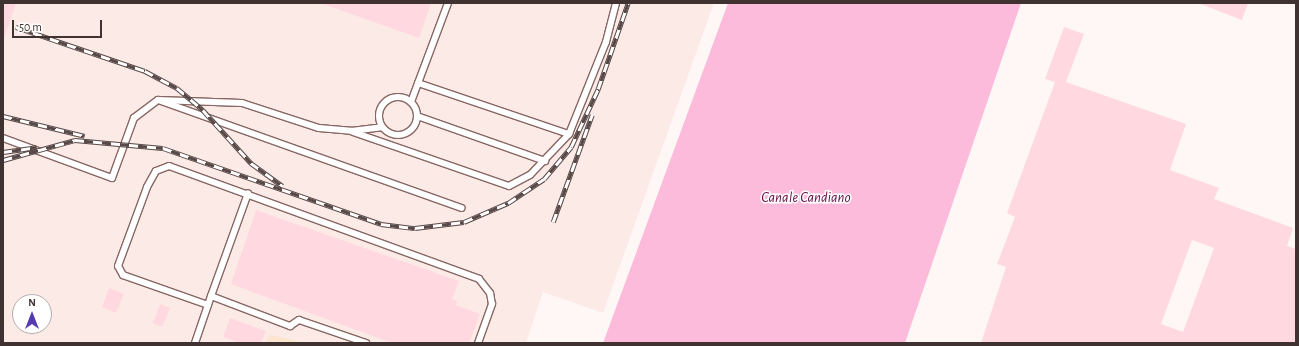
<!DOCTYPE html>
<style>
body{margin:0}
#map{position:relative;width:1299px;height:346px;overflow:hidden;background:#fff7f6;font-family:"Alegreya Sans",sans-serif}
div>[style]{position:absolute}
.built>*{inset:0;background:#fceae7}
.green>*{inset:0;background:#fbe5ce}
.water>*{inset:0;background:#fcbbdb}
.building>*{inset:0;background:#ffd9df}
.roads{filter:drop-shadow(1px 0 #876763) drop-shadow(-1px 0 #876763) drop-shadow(0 1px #876763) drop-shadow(0 -1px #876763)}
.service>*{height:6px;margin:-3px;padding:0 3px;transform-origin:3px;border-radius:3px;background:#fff}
.service>.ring{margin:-3px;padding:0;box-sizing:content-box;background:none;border:6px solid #fff;border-radius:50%}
.rail>*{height:4.5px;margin-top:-2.25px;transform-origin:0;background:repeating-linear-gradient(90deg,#fff 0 9px,#564947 0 18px);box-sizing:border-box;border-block:1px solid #564947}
span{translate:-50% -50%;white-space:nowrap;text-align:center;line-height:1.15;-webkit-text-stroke:3px #fff;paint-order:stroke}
.water-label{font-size:15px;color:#650845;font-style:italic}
.frame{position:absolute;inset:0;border:4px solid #403230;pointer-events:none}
.north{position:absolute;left:12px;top:294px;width:40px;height:40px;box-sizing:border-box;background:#fff;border:1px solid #b3adac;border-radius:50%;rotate:0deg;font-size:11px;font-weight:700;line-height:16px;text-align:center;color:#403230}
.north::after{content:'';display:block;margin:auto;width:14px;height:18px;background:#543ab1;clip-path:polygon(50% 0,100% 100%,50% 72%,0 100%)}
.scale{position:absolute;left:12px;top:20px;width:90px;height:18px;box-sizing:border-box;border:2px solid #403230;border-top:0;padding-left:5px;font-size:12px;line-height:14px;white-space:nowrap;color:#403230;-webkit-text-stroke:3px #fff;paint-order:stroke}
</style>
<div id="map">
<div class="built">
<div style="clip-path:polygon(evenodd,3px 3px,714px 3px,603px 313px,543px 292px,526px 343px,3px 343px,3px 3px,20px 302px,44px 302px,44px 326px,20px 326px,20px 302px)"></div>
</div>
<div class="green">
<div style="clip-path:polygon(269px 335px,294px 340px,303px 343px,266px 343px)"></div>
</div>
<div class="water">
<div style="clip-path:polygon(728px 3px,1021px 3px,905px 343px,603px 343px)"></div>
</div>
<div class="building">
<div style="clip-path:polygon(3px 3px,16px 3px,5px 36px,3px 36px)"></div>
<div style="clip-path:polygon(320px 3px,431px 3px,419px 38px)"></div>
<div style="clip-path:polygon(1198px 3px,1248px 3px,1242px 20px)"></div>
<div style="clip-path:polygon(evenodd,1064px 27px,1084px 34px,1066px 82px,1186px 124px,1170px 170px,1219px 188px,1214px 199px,1293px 228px,1287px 246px,1296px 249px,1296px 343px,981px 343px,1006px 267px,997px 264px,1015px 217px,1007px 213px,1055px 82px,1045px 79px,1064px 27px,1192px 240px,1214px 248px,1183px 332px,1161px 324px,1192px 240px)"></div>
<div style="clip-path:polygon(256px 210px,459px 281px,452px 299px,457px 301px,456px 305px,480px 314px,469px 343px,392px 343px,231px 284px)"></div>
<div style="clip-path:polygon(109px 288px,124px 294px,116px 313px,102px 307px)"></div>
<div style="clip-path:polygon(160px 304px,170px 308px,162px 327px,153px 323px)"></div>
<div style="clip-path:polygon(230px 318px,266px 331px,261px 343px,239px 343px,223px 337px)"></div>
</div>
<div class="roads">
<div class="service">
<div style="left:418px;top:83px;width:159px;rotate:18.7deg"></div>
<div class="ring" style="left:379px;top:97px;width:32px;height:32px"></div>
<div style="left:161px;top:101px;width:319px;rotate:19.6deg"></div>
<div style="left:411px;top:102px;width:106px;rotate:-69.5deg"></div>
<div style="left:417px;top:116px;width:136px;rotate:19.4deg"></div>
<div style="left:353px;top:132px;width:165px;rotate:19.1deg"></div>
<div style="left:509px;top:186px;width:24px;rotate:-28deg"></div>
<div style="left:530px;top:175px;width:57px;rotate:-46.4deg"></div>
<div style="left:569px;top:134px;width:99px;rotate:-68.1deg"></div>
<div style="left:606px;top:42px;width:40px;rotate:-75.6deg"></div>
<div style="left:3px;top:138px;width:116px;rotate:20.2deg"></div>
<div style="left:112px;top:178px;width:64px;rotate:-69.9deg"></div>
<div style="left:134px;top:118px;width:30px;rotate:-37deg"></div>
<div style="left:158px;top:100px;width:84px;rotate:2deg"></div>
<div style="left:242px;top:103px;width:81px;rotate:18deg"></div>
<div style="left:319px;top:128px;width:32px;rotate:5deg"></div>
<div style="left:351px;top:131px;width:31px;rotate:-7deg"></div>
<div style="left:211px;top:296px;width:109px;rotate:-70.2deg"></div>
<div style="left:208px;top:305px;width:90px;rotate:-160.6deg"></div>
<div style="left:123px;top:275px;width:10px;rotate:-119deg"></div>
<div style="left:118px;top:266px;width:84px;rotate:-69.8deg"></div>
<div style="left:147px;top:187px;width:18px;rotate:-61deg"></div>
<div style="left:156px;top:171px;width:14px;rotate:-21deg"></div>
<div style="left:169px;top:166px;width:330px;rotate:20deg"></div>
<div style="left:479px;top:279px;width:18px;rotate:52deg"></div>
<div style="left:490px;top:293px;width:11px;rotate:80deg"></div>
<div style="left:492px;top:304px;width:41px;rotate:109.7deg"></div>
<div style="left:195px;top:343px;width:50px;rotate:-71.2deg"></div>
<div style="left:211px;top:296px;width:85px;rotate:20.8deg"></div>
<div style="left:290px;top:326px;width:11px;rotate:-34deg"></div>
<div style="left:299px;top:320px;width:71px;rotate:18.9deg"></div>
</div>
</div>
<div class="rail">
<div style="left:16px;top:27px;width:136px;rotate:18.8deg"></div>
<div style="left:145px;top:71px;width:36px;rotate:28deg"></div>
<div style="left:177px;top:88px;width:34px;rotate:40deg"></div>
<div style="left:203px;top:110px;width:72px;rotate:47.8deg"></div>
<div style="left:251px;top:163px;width:39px;rotate:36deg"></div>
<div style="left:3px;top:116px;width:84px;rotate:13.7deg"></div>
<div style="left:3px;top:152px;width:34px;rotate:-8deg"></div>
<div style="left:3px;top:160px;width:75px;rotate:-15.5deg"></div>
<div style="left:75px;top:140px;width:88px;rotate:5.2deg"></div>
<div style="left:163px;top:148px;width:231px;rotate:19.2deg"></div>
<div style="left:381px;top:224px;width:34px;rotate:7deg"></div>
<div style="left:415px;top:228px;width:49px;rotate:-7deg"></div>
<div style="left:464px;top:222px;width:48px;rotate:-23.4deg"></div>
<div style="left:508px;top:203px;width:43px;rotate:-33.7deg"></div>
<div style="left:544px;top:179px;width:42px;rotate:-49.8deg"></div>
<div style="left:571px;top:147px;width:64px;rotate:-65deg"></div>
<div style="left:598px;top:89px;width:91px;rotate:-70.8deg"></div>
<div style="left:553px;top:222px;width:114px;rotate:-70deg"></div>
</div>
<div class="water-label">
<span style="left:806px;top:198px">Canale Candiano</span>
</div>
<div class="frame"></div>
<div class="north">N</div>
<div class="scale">50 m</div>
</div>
